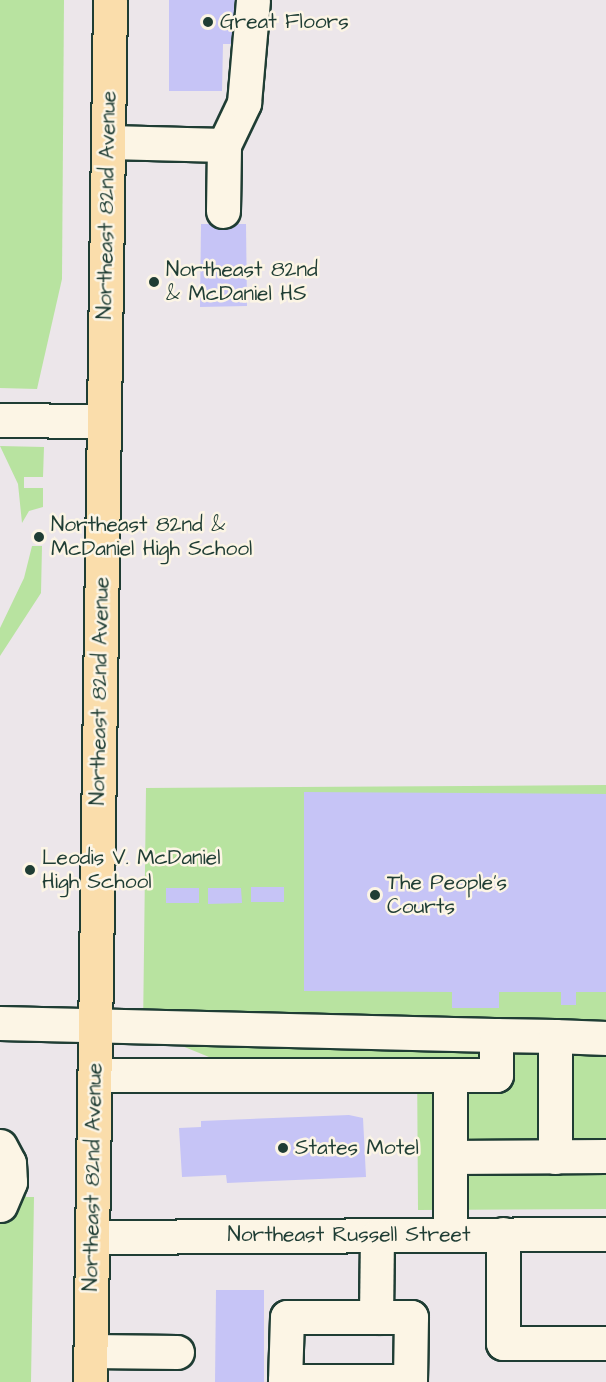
<!DOCTYPE html>
<style>
body{margin:0}
#map{position:relative;width:606px;height:1382px;overflow:hidden;background:#ece6ea;font-family:"Architects Daughter",sans-serif}
div>[style]{position:absolute}
.green>*{inset:0;background:#b8e3a0}
.building>*{inset:0;background:#c6c4f6}
.roads{filter:drop-shadow(2px 0 #1f3d34) drop-shadow(-2px 0 #1f3d34) drop-shadow(0 2px #1f3d34) drop-shadow(0 -2px #1f3d34)}
.minor>*{height:33px;margin:-16.5px;padding:0 16.5px;transform-origin:16.5px;border-radius:16.5px;background:#fcf5e5}
.major>*{height:33px;margin:-16.5px;padding:0 16.5px;transform-origin:16.5px;border-radius:16.5px;background:#faddab}
.dots>*{width:16px;height:16px;translate:-50% -50%;box-sizing:border-box;border:3px solid #fcf5e5;border-radius:50%}
span{translate:-50% -50%;white-space:nowrap;text-align:center;line-height:1.15;-webkit-text-stroke:5px #fcf5e5;paint-order:stroke}
.poi-label{font-size:21px;color:#1f3d34}
.left{translate:0 -50%;text-align:left}
.street-label{font-size:21px;color:#1f3d34}
</style>
<div id="map">
<div class="green">
<div style="clip-path:polygon(0 0,64px 0,62px 279px,37px 389px,0 388px)"></div>
<div style="clip-path:polygon(0 446px,44px 447px,43px 477px,24px 477px,24px 488px,43px 488px,43px 507px,29px 511px,22px 523px,18px 484px)"></div>
<div style="clip-path:polygon(32px 546px,42px 546px,41px 593px,0 656px,0 628px,24px 578px)"></div>
<div style="clip-path:polygon(606px 785px,606px 1209px,418px 1210px,417px 1057px,209px 1057px,143px 1030px,146px 788px)"></div>
<div style="clip-path:polygon(0 1179px,26px 1179px,26px 1197px,34px 1197px,31px 1382px,0 1382px)"></div>
</div>
<div class="building">
<div style="clip-path:polygon(169px 0,246px 0,246px 44px,223px 44px,222px 91px,169px 91px)"></div>
<div style="clip-path:polygon(201px 224px,246px 224px,247px 306px,200px 307px)"></div>
<div style="clip-path:polygon(304px 792px,606px 794px,606px 992px,576px 992px,576px 1005px,561px 1005px,561px 992px,499px 992px,499px 1008px,452px 1008px,452px 992px,304px 991px)"></div>
<div style="clip-path:polygon(251px 887px,284px 887px,284px 902px,251px 902px)"></div>
<div style="clip-path:polygon(166px 888px,199px 888px,199px 903px,166px 903px)"></div>
<div style="clip-path:polygon(208px 888px,241px 888px,242px 903px,208px 904px)"></div>
<div style="clip-path:polygon(349px 1115px,363px 1118px,366px 1177px,227px 1183px,226px 1175px,182px 1177px,179px 1128px,201px 1127px,201px 1121px)"></div>
<div style="clip-path:polygon(216px 1290px,264px 1290px,264px 1382px,215px 1382px)"></div>
</div>
<div class="roads">
<div class="minor">
<div style="left:109px;top:142px;width:115px;rotate:1.5deg"></div>
<div style="left:224px;top:145px;width:47px;rotate:-64.5deg"></div>
<div style="left:244px;top:103px;width:103px;rotate:-85deg"></div>
<div style="left:223px;top:211px;width:66px;rotate:-89.1deg"></div>
<div style="left:0;top:420px;width:104px;rotate:0.6deg"></div>
<div style="left:0;top:1023px;width:496px;rotate:1.4deg"></div>
<div style="left:95px;top:1075px;width:401px"></div>
<div style="left:496px;top:1075px;width:40px;rotate:-90deg"></div>
<div style="left:496px;top:1035px;width:59px;rotate:1deg"></div>
<div style="left:450px;top:1075px;width:82px;rotate:90deg"></div>
<div style="left:0;top:1146px;width:19px;rotate:62deg"></div>
<div style="left:9px;top:1163px;width:19px;rotate:87deg"></div>
<div style="left:10px;top:1182px;width:25px;rotate:113deg"></div>
<div style="left:555px;top:1157px;width:121px;rotate:-90deg"></div>
<div style="left:555px;top:1036px;width:51px;rotate:2.2deg"></div>
<div style="left:503px;top:1234px;width:109px;rotate:90deg"></div>
<div style="left:503px;top:1343px;width:103px"></div>
<div style="left:450px;top:1235px;width:78px;rotate:-90deg"></div>
<div style="left:450px;top:1157px;width:156px;rotate:-0.4deg"></div>
<div style="left:93px;top:1237px;width:513px;rotate:-0.34deg"></div>
<div style="left:376px;top:1317px;width:81px;rotate:-89.3deg"></div>
<div style="left:91px;top:1351px;width:86px;rotate:0.7deg"></div>
<div style="left:285px;top:1382px;width:1px;rotate:-90deg"></div>
<div style="left:285px;top:1381px;width:64px;rotate:-88.2deg"></div>
<div style="left:287px;top:1317px;width:124px"></div>
<div style="left:411px;top:1317px;width:64px;rotate:90.9deg"></div>
<div style="left:410px;top:1381px;width:125px;rotate:180deg"></div>
</div>
<div class="major">
<div style="left:90px;top:1382px;width:1382px;rotate:-89.17deg"></div>
</div>
</div>
<div class="dots">
<div style="left:208px;top:22px;background:#1f3d34"></div>
<div style="left:154px;top:282px;background:#1f3d34"></div>
<div style="left:39px;top:537px;background:#1f3d34"></div>
<div style="left:30px;top:870px;background:#1f3d34"></div>
<div style="left:375px;top:895px;background:#1f3d34"></div>
<div style="left:283px;top:1148px;background:#1f3d34"></div>
</div>
<div class="poi-label">
<span class="left" style="left:220px;top:22px">Great Floors</span>
<span class="left" style="left:166px;top:282px">Northeast 82nd<br>&amp; McDaniel HS</span>
<span class="left" style="left:51px;top:537px">Northeast 82nd &amp;<br>McDaniel High School</span>
<span class="left" style="left:42px;top:870px">Leodis V. McDaniel<br>High School</span>
<span class="left" style="left:387px;top:895px">The People's<br>Courts</span>
<span class="left" style="left:295px;top:1148px">States Motel</span>
</div>
<div class="street-label">
<span style="left:107px;top:205px;rotate:-89deg">Northeast 82nd Avenue</span>
<span style="left:100px;top:691px;rotate:-89deg">Northeast 82nd Avenue</span>
<span style="left:93px;top:1177px;rotate:-89deg">Northeast 82nd Avenue</span>
<span style="left:349px;top:1235px">Northeast Russell Street</span>
</div>
</div>
